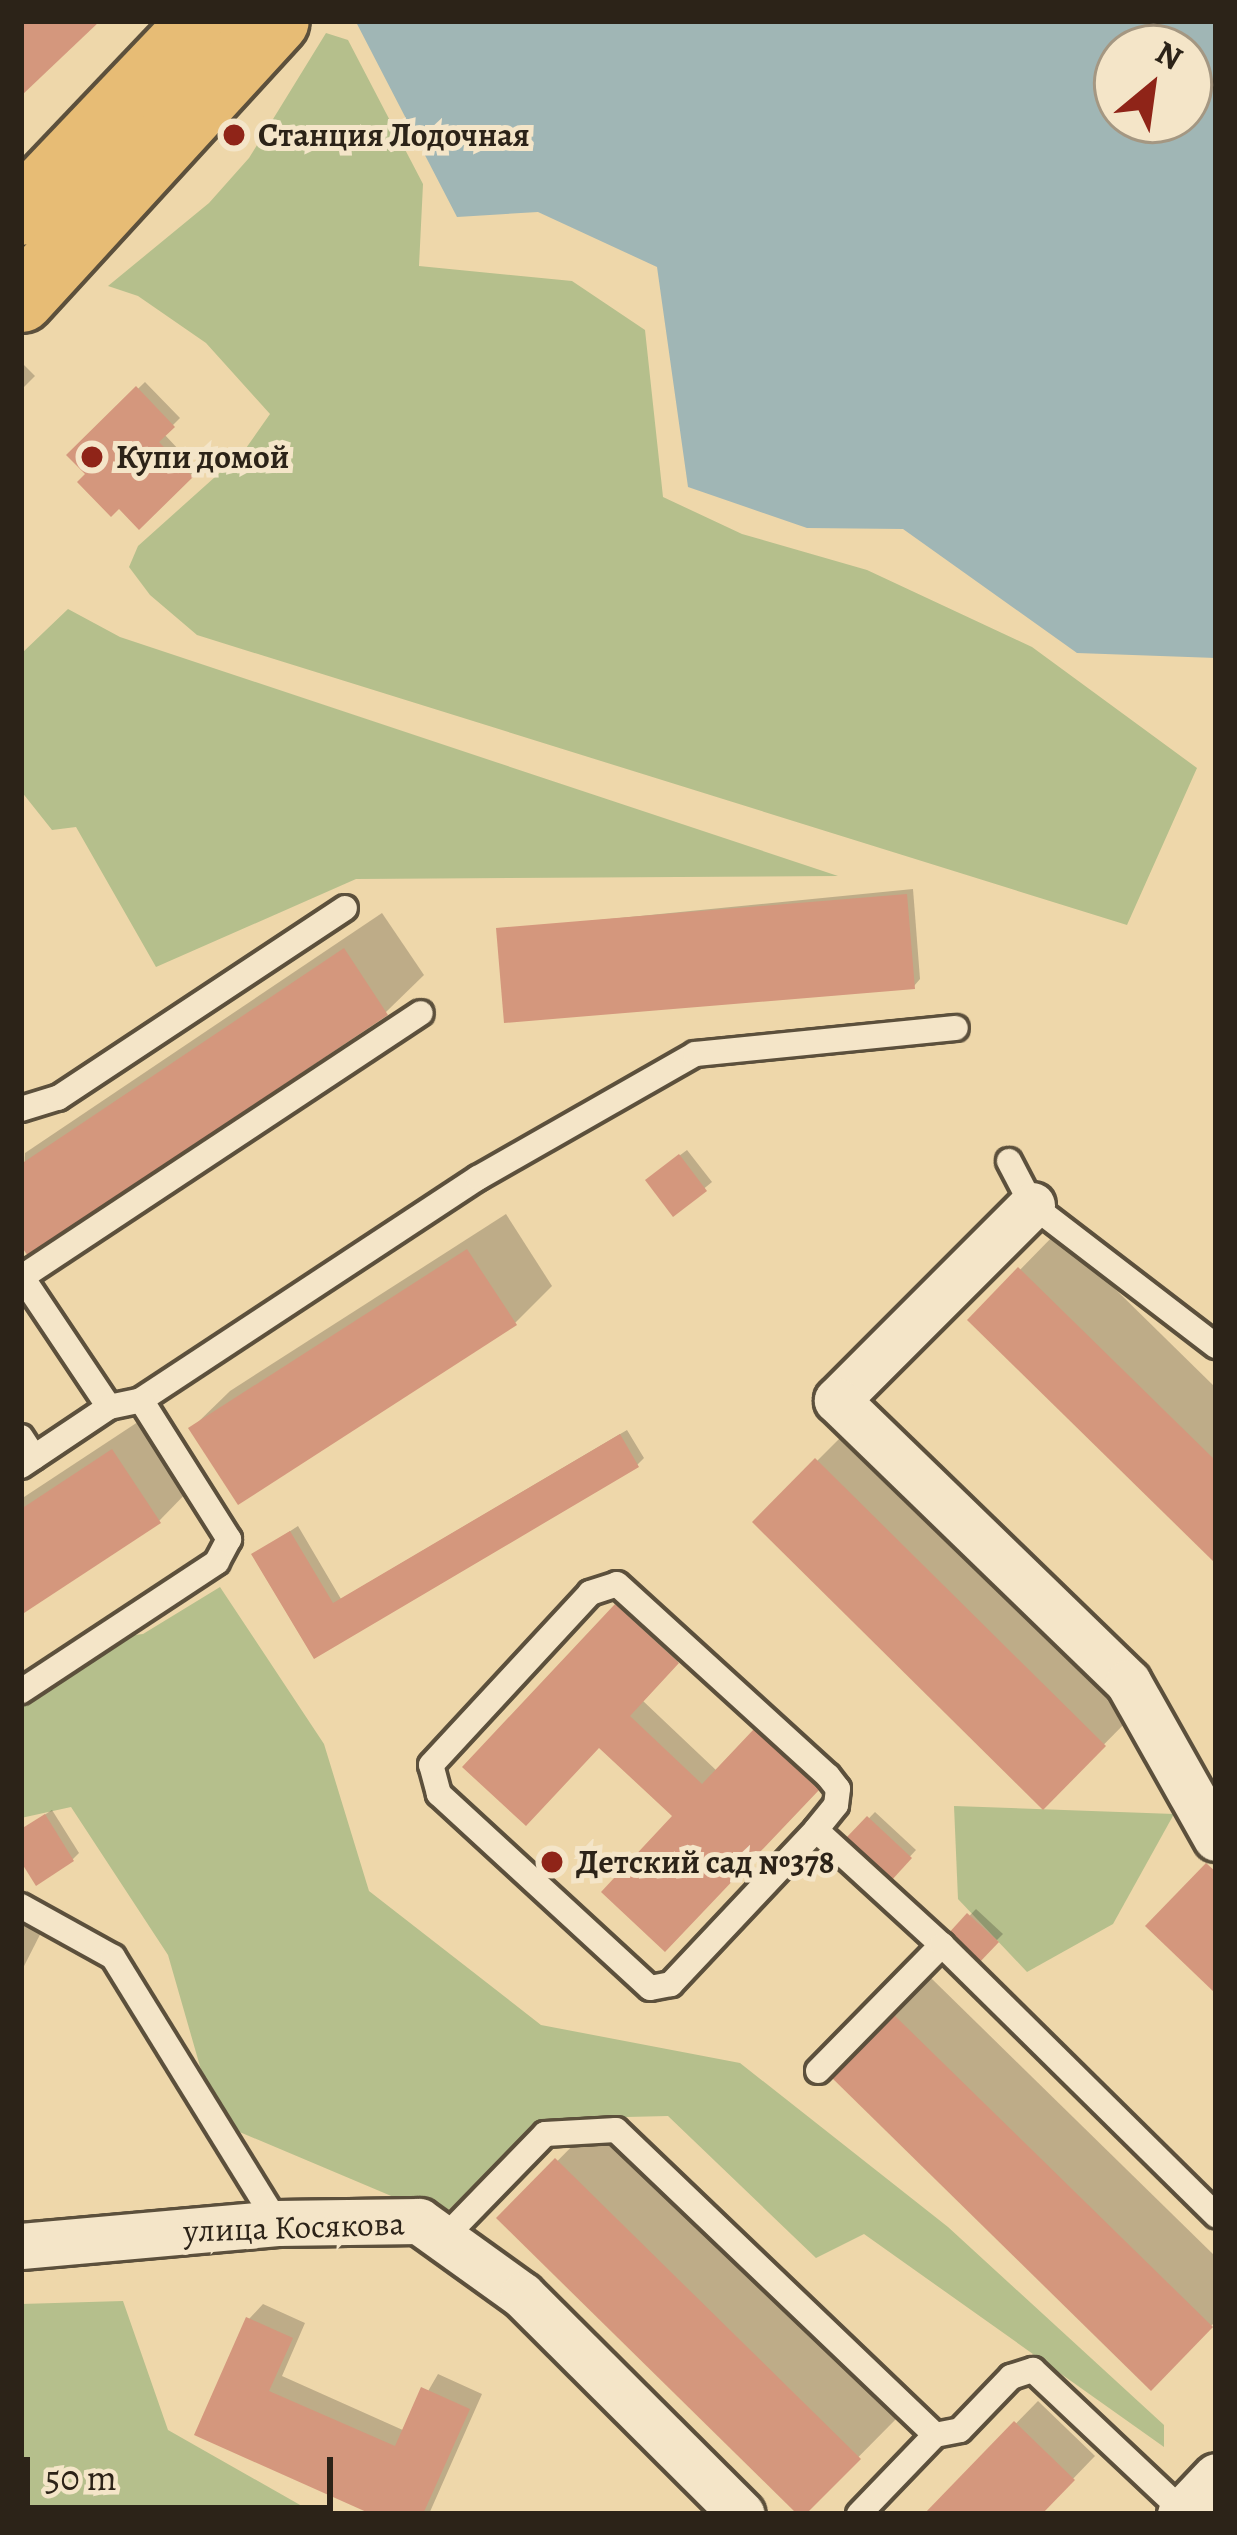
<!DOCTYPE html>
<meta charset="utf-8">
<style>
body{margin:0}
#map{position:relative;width:1237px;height:2535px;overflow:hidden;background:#eed7aa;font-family:Alegreya,serif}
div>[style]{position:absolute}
.green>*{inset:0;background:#b5bf8c}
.water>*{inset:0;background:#a0b6b5}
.shadow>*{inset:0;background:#0003}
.building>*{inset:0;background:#d4977d}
.roads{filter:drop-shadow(3px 0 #5c503c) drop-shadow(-3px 0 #5c503c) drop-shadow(0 3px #5c503c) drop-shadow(0 -3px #5c503c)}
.lane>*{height:24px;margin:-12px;padding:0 12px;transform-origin:12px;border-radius:12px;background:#f4e5c8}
.street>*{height:45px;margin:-22.5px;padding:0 22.5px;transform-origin:22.5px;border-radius:22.5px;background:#f4e5c8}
.primary>*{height:66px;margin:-33px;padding:0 33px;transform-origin:33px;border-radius:33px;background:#e7bc75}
.dots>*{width:33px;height:33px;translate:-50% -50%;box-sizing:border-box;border:6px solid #f4e5c8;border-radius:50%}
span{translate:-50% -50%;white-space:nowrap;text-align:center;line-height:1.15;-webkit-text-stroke:10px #f4e5c8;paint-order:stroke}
.poi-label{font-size:33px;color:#2c2318;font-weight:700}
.left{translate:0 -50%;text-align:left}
.street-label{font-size:33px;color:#2c2318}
.frame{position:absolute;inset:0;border:24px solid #2c2318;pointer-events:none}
.north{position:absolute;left:1093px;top:24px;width:120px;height:120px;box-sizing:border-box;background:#f4e5c8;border:3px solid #a49782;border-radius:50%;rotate:29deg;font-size:33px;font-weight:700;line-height:48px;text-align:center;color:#2c2318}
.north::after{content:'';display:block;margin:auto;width:42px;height:54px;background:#8f2418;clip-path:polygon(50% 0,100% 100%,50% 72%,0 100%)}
.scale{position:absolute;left:24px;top:2457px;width:309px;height:54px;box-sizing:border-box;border:6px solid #2c2318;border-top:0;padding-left:15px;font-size:36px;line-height:42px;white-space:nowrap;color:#2c2318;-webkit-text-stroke:9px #f4e5c8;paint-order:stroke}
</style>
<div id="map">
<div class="green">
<div style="clip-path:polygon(326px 33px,348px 40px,423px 184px,419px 266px,572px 281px,645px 330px,663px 497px,742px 534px,867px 570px,1032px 647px,1197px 768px,1127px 925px,197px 635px,150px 595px,129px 567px,138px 546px,244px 451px,270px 414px,206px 343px,138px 296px,108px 286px,209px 203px,249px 158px)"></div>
<div style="clip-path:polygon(68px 609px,120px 637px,838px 876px,356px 879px,156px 967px,76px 827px,52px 830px,21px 791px,21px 654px)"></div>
<div style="clip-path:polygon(220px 1587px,324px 1744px,369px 1891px,541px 2025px,740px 2063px,948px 2227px,1164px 2425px,1164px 2447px,864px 2234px,816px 2258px,668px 2116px,544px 2119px,441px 2217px,216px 2122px,168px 1955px,71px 1807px,21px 1818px,21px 1680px,85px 1641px,143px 1634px)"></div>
<div style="clip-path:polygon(954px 1806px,1174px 1814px,1113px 1924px,1027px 1972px,958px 1899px)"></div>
<div style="clip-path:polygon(123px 2301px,168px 2430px,316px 2514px,25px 2514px,21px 2304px)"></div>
</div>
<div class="water">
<div style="clip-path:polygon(evenodd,1216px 21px,1216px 658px,1077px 653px,903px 529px,807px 528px,688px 487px,657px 267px,538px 212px,457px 217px,356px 22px,1216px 21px,1117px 48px,1189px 48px,1189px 120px,1117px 120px,1117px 48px)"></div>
</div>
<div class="shadow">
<div style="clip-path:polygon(24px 365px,35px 376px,21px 390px,21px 369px)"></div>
<div style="clip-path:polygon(145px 382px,180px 418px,164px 434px,197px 469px,139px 526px,70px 455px)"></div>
<div style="clip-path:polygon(913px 889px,920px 979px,914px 986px,499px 930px)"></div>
<div style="clip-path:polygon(382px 913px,424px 975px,386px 1012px,29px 1252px,21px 1240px,25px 1153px)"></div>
<div style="clip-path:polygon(687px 1150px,712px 1182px,674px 1213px,655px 1174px)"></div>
<div style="clip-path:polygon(506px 1214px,552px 1286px,515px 1323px,192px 1428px,230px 1391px)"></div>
<div style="clip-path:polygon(1057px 1232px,1216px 1388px,1216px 1559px,971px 1320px)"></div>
<div style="clip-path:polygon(150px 1414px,196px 1483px,159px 1521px,21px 1612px,21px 1499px)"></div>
<div style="clip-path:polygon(855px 1423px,1141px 1707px,1043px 1806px,756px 1522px)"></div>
<div style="clip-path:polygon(627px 1430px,644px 1458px,637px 1465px,315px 1655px,255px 1554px,298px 1526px,341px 1599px)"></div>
<div style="clip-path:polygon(632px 1591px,691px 1647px,642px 1700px,718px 1772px,770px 1717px,831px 1774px,665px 1948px,676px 1816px,600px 1744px,466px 1766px)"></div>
<div style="clip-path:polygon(52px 1810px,79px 1853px,73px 1859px,21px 1856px,21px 1830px)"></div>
<div style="clip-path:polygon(875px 1812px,916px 1850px,891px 1877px,850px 1838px)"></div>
<div style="clip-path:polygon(21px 1898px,51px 1913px,21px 1972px)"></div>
<div style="clip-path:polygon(976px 1909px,1003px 1934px,977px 1960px,951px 1935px)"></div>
<div style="clip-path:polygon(931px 1978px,1216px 2257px,1216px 2321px,1151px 2386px,834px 2076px)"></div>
<div style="clip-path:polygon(595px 2123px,896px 2419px,802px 2514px,501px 2218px)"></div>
<div style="clip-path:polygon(263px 2304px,305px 2323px,282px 2376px,405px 2431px,438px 2374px,482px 2394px,429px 2514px,379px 2514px,198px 2434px,249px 2319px)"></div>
<div style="clip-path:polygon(1038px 2401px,1095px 2456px,1039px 2514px,928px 2514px)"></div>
</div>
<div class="building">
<div style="clip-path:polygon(21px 21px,100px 21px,21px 96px)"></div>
<div style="clip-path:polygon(136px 386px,175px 427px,159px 442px,193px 477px,139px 530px,119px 509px,111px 517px,77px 482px,85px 474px,66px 455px)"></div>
<div style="clip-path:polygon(907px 894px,915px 989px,504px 1023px,496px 928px)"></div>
<div style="clip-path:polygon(344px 948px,388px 1015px,28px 1256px,21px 1246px,21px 1164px)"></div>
<div style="clip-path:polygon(679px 1154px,707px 1191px,673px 1217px,645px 1180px)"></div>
<div style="clip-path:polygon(467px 1249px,517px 1325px,238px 1505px,188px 1428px)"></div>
<div style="clip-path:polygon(1018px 1267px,1216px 1461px,1216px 1564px,967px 1320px)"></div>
<div style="clip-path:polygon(620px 1434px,639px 1467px,314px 1659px,251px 1554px,290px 1531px,333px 1603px)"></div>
<div style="clip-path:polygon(112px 1449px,161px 1523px,21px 1615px,21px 1509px)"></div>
<div style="clip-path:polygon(815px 1458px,1106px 1746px,1043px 1810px,752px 1522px)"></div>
<div style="clip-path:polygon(615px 1604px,679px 1663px,630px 1716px,702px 1784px,754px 1729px,819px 1790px,665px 1952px,601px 1892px,672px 1816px,599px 1748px,526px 1826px,462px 1767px)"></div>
<div style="clip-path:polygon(45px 1814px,74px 1861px,36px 1886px,21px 1862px,21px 1829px)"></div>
<div style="clip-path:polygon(867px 1816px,912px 1858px,891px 1881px,846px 1838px)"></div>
<div style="clip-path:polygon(1206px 1863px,1216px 1872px,1216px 1994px,1145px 1926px)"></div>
<div style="clip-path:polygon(967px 1913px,999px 1942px,977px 1965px,947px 1935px)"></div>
<div style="clip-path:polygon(892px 2013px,1213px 2327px,1151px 2391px,830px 2076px)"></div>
<div style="clip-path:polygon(555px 2158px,861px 2459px,806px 2514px,797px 2514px,496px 2218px)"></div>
<div style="clip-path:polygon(246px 2317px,293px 2338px,269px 2391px,395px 2446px,421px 2387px,470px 2409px,423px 2514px,371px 2514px,194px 2435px)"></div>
<div style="clip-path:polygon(1014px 2421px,1075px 2480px,1042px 2514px,924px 2514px)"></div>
</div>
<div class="roads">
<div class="lane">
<div style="left:21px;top:1109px;width:39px;rotate:-17deg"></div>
<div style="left:58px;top:1098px;width:344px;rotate:-33.5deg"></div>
<div style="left:1009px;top:1161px;width:50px;rotate:62.4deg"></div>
<div style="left:1032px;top:1205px;width:232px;rotate:37.5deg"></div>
<div style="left:141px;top:1400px;width:404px;rotate:-33.4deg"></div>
<div style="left:478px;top:1178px;width:250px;rotate:-29.7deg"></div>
<div style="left:695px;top:1054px;width:262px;rotate:-5.7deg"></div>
<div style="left:109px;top:1407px;width:156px;rotate:-123.8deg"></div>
<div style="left:22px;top:1277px;width:478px;rotate:-33.5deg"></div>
<div style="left:21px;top:1437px;width:24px;rotate:57deg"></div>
<div style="left:21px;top:1466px;width:106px;rotate:-33.8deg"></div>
<div style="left:109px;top:1407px;width:33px;rotate:-12deg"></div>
<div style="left:141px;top:1400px;width:165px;rotate:57.7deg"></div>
<div style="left:229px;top:1539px;width:26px;rotate:118deg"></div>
<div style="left:217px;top:1562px;width:235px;rotate:146.6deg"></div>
<div style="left:816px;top:1830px;width:212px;rotate:133.3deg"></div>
<div style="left:671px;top:1984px;width:21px;rotate:169deg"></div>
<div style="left:650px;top:1988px;width:287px;rotate:-137.4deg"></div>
<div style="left:439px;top:1794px;width:30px;rotate:-105deg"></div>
<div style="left:431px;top:1765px;width:234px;rotate:-47.2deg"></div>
<div style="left:590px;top:1593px;width:28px;rotate:-18deg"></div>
<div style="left:617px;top:1584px;width:285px;rotate:42.3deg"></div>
<div style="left:828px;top:1776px;width:16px;rotate:52deg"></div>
<div style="left:838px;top:1789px;width:16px;rotate:97deg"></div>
<div style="left:836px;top:1805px;width:32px;rotate:129deg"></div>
<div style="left:816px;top:1830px;width:171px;rotate:42.4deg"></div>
<div style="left:21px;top:1906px;width:105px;rotate:29deg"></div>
<div style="left:113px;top:1957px;width:312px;rotate:58.3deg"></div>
<div style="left:818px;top:2071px;width:177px;rotate:-45.5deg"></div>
<div style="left:942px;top:1945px;width:385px;rotate:44.6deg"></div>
<div style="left:443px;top:2239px;width:146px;rotate:-45.8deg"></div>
<div style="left:545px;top:2134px;width:71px;rotate:-3.2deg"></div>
<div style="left:616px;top:2130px;width:441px;rotate:43.7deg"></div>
<div style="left:935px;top:2435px;width:25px;rotate:-11deg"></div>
<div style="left:960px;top:2430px;width:74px;rotate:-46.1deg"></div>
<div style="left:1011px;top:2377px;width:23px;rotate:-18deg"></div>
<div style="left:1033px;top:2370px;width:210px;rotate:43.3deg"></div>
<div style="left:859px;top:2514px;width:110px;rotate:-46.1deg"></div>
</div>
<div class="street">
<div style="left:1032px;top:1205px;width:276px;rotate:135deg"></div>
<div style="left:837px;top:1400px;width:405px;rotate:44.1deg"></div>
<div style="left:1128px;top:1682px;width:179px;rotate:60.6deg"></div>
<div style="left:21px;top:2246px;width:257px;rotate:-5.1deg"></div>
<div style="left:277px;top:2223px;width:142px;rotate:-0.8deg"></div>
<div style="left:419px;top:2221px;width:127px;rotate:35.7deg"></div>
<div style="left:522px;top:2295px;width:310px;rotate:44.9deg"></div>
<div style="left:1180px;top:2514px;width:52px;rotate:-46.5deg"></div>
</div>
<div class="primary">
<div style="left:21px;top:212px;width:264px;rotate:-46.4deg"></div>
<div style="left:21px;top:299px;width:377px;rotate:-47.5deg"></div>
</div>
</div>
<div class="dots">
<div style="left:234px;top:135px;background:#8f2418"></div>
<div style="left:92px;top:457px;background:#8f2418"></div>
<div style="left:552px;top:1862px;background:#8f2418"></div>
</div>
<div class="poi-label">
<span class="left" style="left:258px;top:135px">Станция Лодочная</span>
<span class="left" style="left:116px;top:457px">Купи домой</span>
<span class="left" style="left:576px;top:1862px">Детский сад №378</span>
</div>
<div class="street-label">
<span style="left:294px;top:2227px;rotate:-2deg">улица Косякова</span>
</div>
<div class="frame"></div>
<div class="north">N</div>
<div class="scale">50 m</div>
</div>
